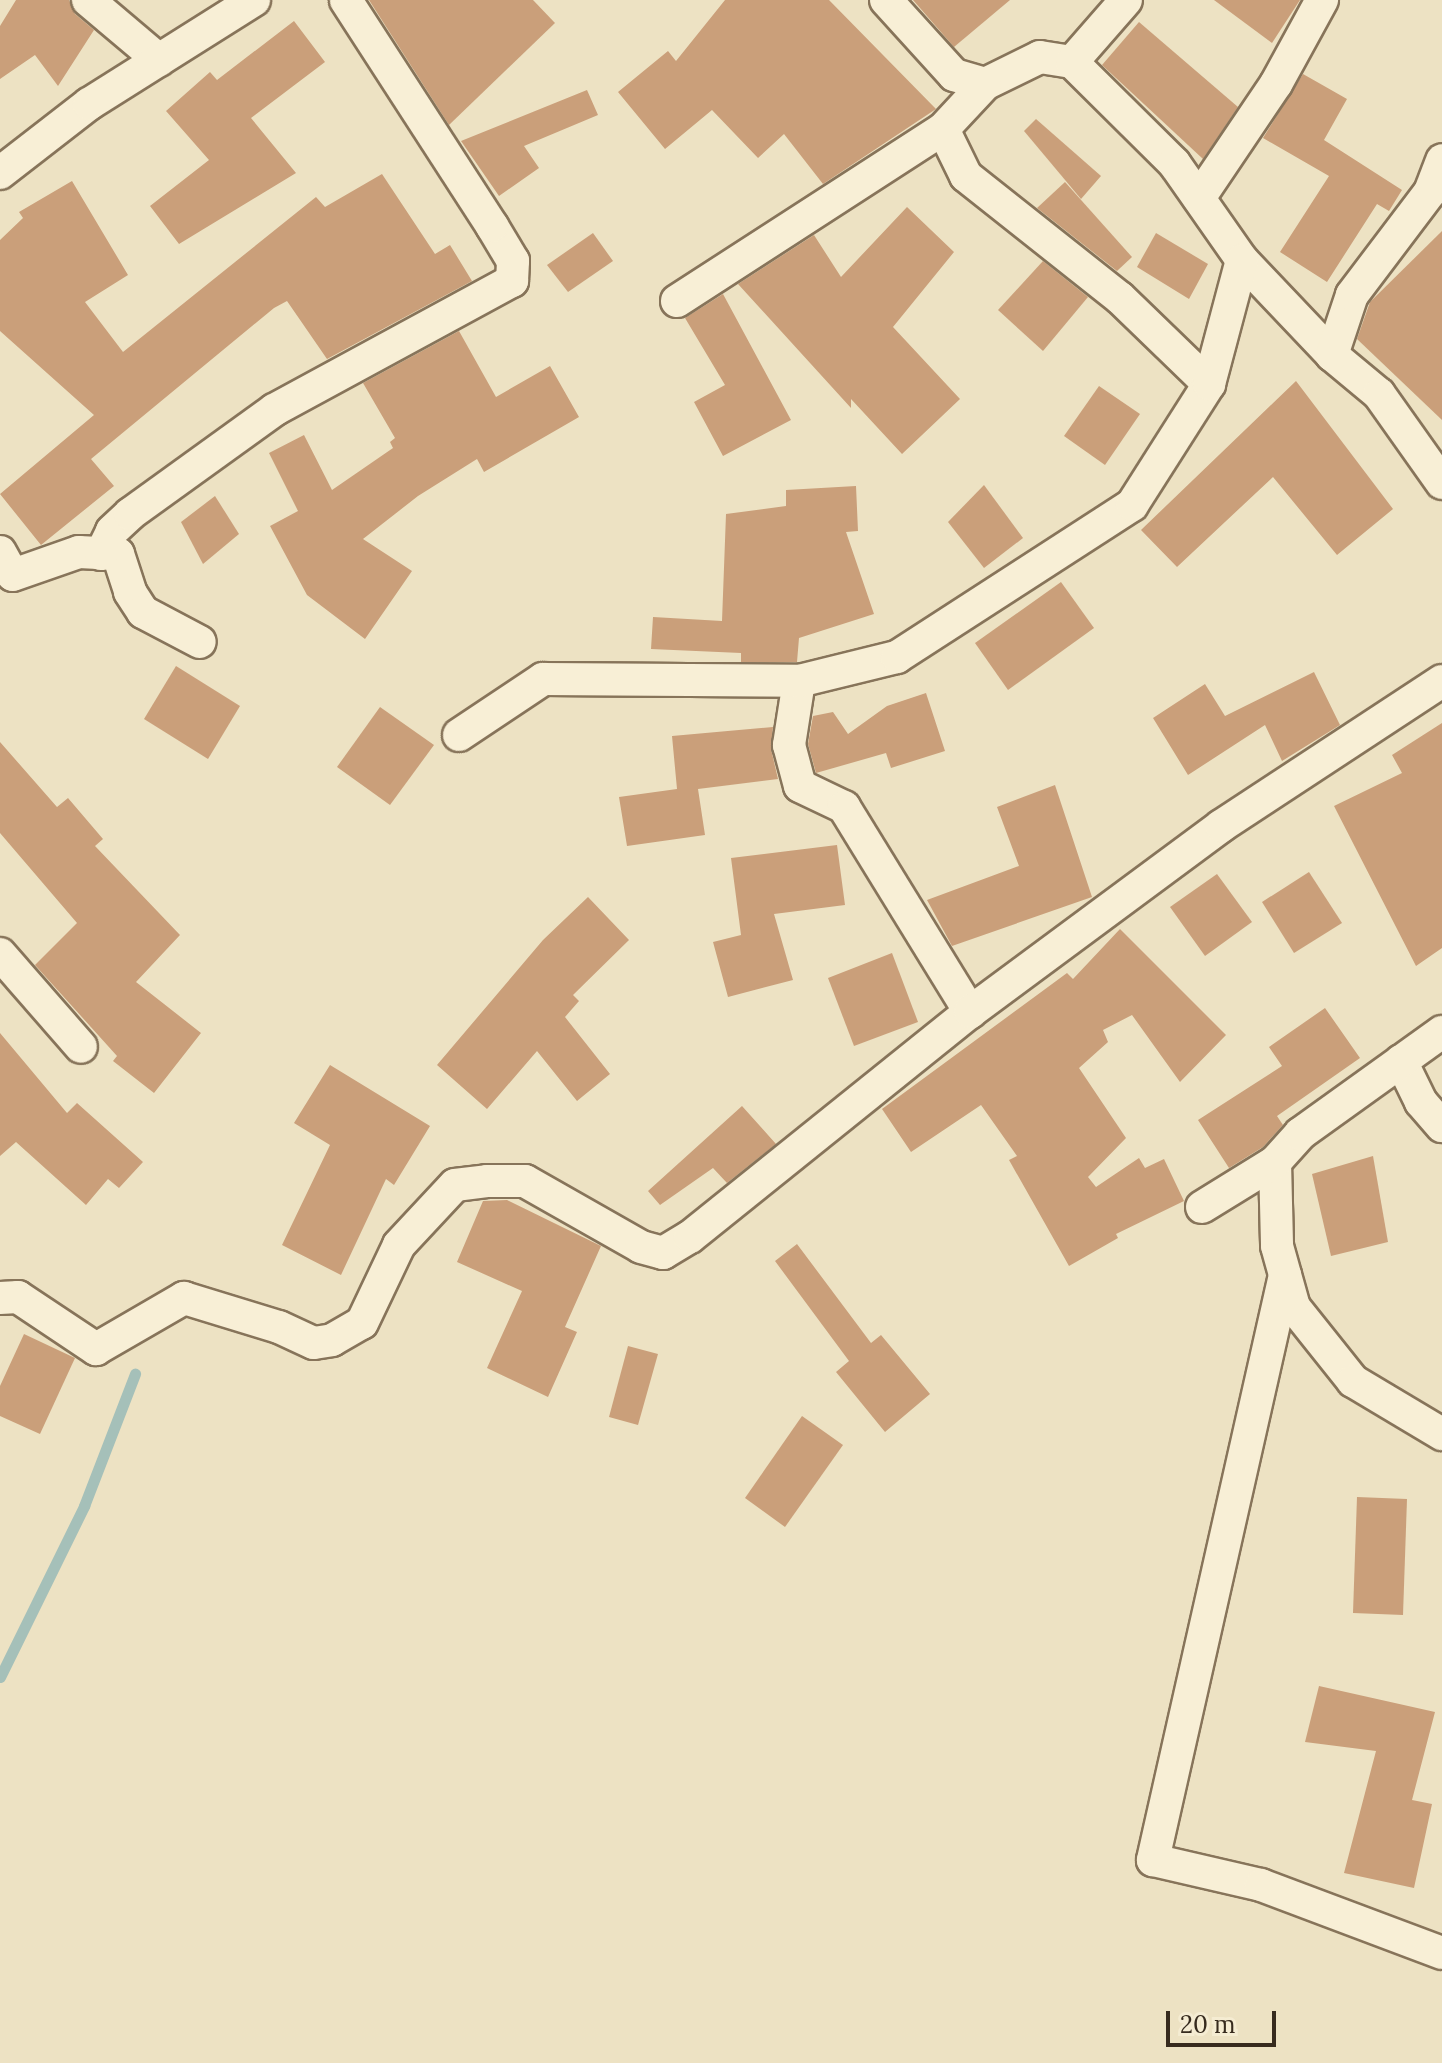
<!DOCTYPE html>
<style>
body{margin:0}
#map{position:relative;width:1442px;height:2063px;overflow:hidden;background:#ede2c3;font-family:Lora,serif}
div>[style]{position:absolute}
.stream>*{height:11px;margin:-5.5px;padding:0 5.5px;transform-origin:5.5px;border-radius:5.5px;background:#a5c0b9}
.building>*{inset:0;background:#ca9f7a}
.roads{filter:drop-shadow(2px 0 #87745a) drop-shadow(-2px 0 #87745a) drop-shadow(0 2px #87745a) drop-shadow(0 -2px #87745a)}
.street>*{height:32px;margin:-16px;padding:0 16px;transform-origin:16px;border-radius:16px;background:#f8efd6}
span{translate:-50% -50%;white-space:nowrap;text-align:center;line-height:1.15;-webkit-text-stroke:8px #f5ecd2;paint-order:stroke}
.scale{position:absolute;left:1166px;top:2011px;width:110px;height:36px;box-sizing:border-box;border:4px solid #372b1e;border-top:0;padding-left:10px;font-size:24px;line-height:28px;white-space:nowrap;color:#372b1e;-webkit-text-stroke:6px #f5ecd2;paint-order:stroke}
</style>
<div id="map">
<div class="stream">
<div style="left:0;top:1677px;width:191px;rotate:-63.8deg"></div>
<div style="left:84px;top:1506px;width:142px;rotate:-68.9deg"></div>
</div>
<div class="building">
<div style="clip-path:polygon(16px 0,69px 0,75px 14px,94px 30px,58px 86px,35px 55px,0 79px,0 26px)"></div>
<div style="clip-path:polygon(369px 0,533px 0,555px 23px,449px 125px)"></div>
<div style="clip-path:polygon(725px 0,829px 0,936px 109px,823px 184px,784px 134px,758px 158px,712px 110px,665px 149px,618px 92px,668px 51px,676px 61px)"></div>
<div style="clip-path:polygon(913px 0,1010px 0,954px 47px)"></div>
<div style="clip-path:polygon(1214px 0,1300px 0,1272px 43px)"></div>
<div style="clip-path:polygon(294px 21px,325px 62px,251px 118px,296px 173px,179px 244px,150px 206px,209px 160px,166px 111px,210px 72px,217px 80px)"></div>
<div style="clip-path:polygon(1139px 22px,1238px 107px,1203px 159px,1102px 65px)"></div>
<div style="clip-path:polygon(1303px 74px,1347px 99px,1324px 140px,1402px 190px,1389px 211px,1377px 204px,1327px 282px,1280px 252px,1329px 176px,1263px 138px)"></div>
<div style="clip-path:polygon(587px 90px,598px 115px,524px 146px,539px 168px,499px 196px,461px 141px)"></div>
<div style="clip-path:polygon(1036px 119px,1101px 176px,1081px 199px,1024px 131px)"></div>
<div style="clip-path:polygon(382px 174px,435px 254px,450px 245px,472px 281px,327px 359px,287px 301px,274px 308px,91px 459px,114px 486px,41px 545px,0 494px,94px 415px,0 331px,0 240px,23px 218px,19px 212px,72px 181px,128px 275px,85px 302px,123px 352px,316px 197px,325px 207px)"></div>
<div style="clip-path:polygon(1065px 182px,1132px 257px,1117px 271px,1037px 208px)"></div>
<div style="clip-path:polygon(907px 207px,954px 252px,893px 327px,960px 399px,902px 454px,851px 399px,851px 408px,738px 284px,814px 235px,841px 277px)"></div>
<div style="clip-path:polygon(1442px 231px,1442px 420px,1357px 339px,1370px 302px)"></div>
<div style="clip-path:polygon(593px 233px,613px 261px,568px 292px,547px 265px)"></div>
<div style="clip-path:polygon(1156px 233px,1208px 264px,1189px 299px,1137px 267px)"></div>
<div style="clip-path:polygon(1043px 261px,1088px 297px,1043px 351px,998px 310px)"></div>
<div style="clip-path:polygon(723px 294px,791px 420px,723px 456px,694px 402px,725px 385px,685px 318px)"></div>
<div style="clip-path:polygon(459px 331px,496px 397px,550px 366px,579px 417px,484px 472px,477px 459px,418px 496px,363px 539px,412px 571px,365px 639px,307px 595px,270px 526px,298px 511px,269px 453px,304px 435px,332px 490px,393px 448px,390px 442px,395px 438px,363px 383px)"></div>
<div style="clip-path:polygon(1296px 381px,1393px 509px,1337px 555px,1273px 477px,1177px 567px,1141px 530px)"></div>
<div style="clip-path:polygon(1099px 386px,1140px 414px,1105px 465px,1064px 436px)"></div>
<div style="clip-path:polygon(984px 485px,1023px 538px,984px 568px,948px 522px)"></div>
<div style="clip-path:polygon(856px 486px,858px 531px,846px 532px,874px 614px,799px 638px,797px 662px,741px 662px,741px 653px,651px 649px,653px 617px,722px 621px,726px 514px,786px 506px,786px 490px)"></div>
<div style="clip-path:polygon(215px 496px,239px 534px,203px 564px,181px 522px)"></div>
<div style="clip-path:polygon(1061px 582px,1094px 628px,1008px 690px,975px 643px)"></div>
<div style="clip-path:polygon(176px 666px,240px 706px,208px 759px,144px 719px)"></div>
<div style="clip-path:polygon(1314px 672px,1340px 725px,1282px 761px,1265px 725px,1188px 775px,1153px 718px,1205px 684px,1225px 716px)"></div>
<div style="clip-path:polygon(926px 693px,945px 751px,891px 768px,886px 753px,816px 773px,808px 744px,813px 716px,833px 712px,848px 734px,887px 706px)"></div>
<div style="clip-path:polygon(380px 707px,434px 745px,390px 805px,337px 767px)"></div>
<div style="clip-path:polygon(1442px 723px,1442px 948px,1416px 966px,1334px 806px,1402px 773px,1392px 755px)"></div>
<div style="clip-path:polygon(773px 727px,771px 749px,778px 779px,698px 789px,705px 835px,627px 846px,619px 797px,677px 789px,672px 736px)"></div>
<div style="clip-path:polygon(0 742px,57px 807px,68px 798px,103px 839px,95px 846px,180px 935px,136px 982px,201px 1033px,154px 1093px,113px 1061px,117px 1056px,35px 965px,77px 923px,0 833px)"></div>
<div style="clip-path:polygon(1055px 785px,1092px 897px,952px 946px,927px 900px,1019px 866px,997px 807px)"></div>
<div style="clip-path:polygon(837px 845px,845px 905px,774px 914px,793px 980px,728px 997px,713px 942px,741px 935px,731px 858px)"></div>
<div style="clip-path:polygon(1309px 872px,1342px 923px,1294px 953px,1262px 902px)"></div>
<div style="clip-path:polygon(1217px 874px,1252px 922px,1205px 956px,1170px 907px)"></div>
<div style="clip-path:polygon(588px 897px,629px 940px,573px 995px,579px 1001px,565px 1017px,610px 1074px,577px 1101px,537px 1051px,487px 1109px,437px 1065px,543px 940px)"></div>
<div style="clip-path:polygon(1120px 929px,1226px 1035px,1180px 1082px,1132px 1015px,1103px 1030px,1108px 1042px,1079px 1068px,1126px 1138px,1088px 1177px,1096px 1187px,1139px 1158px,1145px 1168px,1164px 1159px,1184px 1201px,1116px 1234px,1118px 1238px,1069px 1266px,1009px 1160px,1017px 1156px,981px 1105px,911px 1152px,882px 1109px,1067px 973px,1073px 979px)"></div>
<div style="clip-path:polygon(892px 953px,918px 1022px,854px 1046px,828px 978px)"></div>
<div style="clip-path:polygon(1325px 1008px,1360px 1058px,1277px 1116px,1283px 1125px,1263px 1147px,1229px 1168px,1198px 1120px,1282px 1066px,1269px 1047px)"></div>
<div style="clip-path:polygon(0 1033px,67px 1113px,77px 1103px,143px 1162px,119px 1188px,108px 1179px,86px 1205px,16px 1142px,0 1156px)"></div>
<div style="clip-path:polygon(330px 1065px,430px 1126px,394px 1185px,386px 1179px,341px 1275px,282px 1245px,330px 1145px,294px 1123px)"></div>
<div style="clip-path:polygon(742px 1106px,776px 1144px,727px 1183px,713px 1168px,660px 1205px,648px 1191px)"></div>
<div style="clip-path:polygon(1373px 1156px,1388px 1242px,1331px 1256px,1312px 1174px)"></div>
<div style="clip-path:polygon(507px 1200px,601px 1246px,565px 1327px,577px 1332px,548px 1397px,487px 1368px,522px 1291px,457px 1262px,483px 1201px)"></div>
<div style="clip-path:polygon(797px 1244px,871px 1343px,881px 1335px,930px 1394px,885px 1432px,836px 1372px,849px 1361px,775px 1261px)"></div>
<div style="clip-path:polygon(24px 1334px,75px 1358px,40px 1434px,0 1416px,0 1386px)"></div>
<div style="clip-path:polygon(628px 1346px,658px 1354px,638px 1425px,609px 1417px)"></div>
<div style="clip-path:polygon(802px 1416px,843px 1445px,785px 1527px,745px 1498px)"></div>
<div style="clip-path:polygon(1357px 1497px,1407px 1499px,1403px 1615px,1353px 1613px)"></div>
<div style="clip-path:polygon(1319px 1686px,1435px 1712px,1412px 1800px,1432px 1804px,1414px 1888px,1344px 1873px,1376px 1751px,1305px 1742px)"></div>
</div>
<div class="roads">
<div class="street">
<div style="left:88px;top:0;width:93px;rotate:40.2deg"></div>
<div style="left:886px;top:0;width:101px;rotate:47.8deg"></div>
<div style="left:954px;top:75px;width:32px;rotate:16deg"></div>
<div style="left:985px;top:84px;width:61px;rotate:-26.1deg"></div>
<div style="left:1040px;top:57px;width:32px;rotate:9deg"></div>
<div style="left:1072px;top:62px;width:144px;rotate:44.7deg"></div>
<div style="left:1174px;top:163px;width:118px;rotate:55deg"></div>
<div style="left:1242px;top:260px;width:131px;rotate:46.5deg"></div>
<div style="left:1332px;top:355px;width:61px;rotate:39.7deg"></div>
<div style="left:1379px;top:394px;width:109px;rotate:54.7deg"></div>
<div style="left:1072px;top:62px;width:82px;rotate:-48.9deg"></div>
<div style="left:985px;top:84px;width:62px;rotate:133deg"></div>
<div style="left:943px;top:129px;width:52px;rotate:63.9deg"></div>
<div style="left:966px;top:176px;width:196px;rotate:38.4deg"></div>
<div style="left:1120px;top:298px;width:124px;rotate:44deg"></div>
<div style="left:0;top:173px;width:113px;rotate:-37.8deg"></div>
<div style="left:89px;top:104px;width:195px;rotate:-32.2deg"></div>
<div style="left:1199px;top:198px;width:138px;rotate:-56deg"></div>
<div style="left:1276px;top:84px;width:96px;rotate:-61.3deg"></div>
<div style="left:677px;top:301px;width:317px;rotate:-32.9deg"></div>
<div style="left:1332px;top:355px;width:63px;rotate:-71.6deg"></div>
<div style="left:1352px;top:295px;width:129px;rotate:-52.9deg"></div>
<div style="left:1430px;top:192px;width:34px;rotate:-69deg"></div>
<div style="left:0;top:552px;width:26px;rotate:61deg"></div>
<div style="left:13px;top:575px;width:70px;rotate:-19.2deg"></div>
<div style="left:79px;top:552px;width:39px;rotate:3deg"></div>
<div style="left:118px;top:554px;width:40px;rotate:72deg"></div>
<div style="left:130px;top:592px;width:24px;rotate:57deg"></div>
<div style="left:143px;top:612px;width:64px;rotate:27.8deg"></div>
<div style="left:101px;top:554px;width:25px;rotate:-64deg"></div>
<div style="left:112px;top:531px;width:25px;rotate:-43deg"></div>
<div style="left:130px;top:514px;width:178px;rotate:-35.8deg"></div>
<div style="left:274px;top:410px;width:271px;rotate:-28.5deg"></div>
<div style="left:512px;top:281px;width:20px;rotate:-87deg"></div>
<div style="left:513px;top:261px;width:41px;rotate:-121deg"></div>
<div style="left:492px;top:226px;width:269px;rotate:-122.9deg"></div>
<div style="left:799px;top:681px;width:65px;rotate:98.9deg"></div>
<div style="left:789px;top:745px;width:42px;rotate:75deg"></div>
<div style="left:800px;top:786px;width:49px;rotate:25.5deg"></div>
<div style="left:844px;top:807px;width:241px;rotate:58.4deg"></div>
<div style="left:459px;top:735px;width:101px;rotate:-33.7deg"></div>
<div style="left:543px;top:679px;width:256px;rotate:0.4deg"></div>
<div style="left:799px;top:681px;width:101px;rotate:-13.8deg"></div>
<div style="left:897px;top:657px;width:280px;rotate:-32.9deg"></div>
<div style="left:1132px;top:505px;width:143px;rotate:-57.5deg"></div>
<div style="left:1209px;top:384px;width:128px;rotate:-75.1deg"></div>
<div style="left:0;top:954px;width:123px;rotate:48.9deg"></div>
<div style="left:1401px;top:1061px;width:46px;rotate:64deg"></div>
<div style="left:1421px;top:1102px;width:32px;rotate:49deg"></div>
<div style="left:1275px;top:1162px;width:84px;rotate:88.6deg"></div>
<div style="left:1277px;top:1246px;width:63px;rotate:74.4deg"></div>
<div style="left:1294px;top:1307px;width:95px;rotate:51.4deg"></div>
<div style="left:1353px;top:1381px;width:104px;rotate:30.8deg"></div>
<div style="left:1202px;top:1207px;width:86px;rotate:-31.7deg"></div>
<div style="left:1275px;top:1162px;width:38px;rotate:-48deg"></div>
<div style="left:1300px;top:1134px;width:175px;rotate:-35.7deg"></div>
<div style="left:1285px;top:1275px;width:600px;rotate:102.72deg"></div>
<div style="left:1153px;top:1860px;width:111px;rotate:13deg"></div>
<div style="left:1261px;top:1885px;width:193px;rotate:20.6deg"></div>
<div style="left:0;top:1298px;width:18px;rotate:-3deg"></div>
<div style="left:18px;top:1297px;width:94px;rotate:33.7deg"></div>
<div style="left:96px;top:1349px;width:102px;rotate:-30.1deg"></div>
<div style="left:184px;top:1298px;width:99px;rotate:17deg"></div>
<div style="left:279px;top:1327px;width:38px;rotate:25deg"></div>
<div style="left:314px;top:1343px;width:18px;rotate:-9deg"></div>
<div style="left:332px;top:1340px;width:34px;rotate:-30deg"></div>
<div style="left:362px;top:1323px;width:86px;rotate:-64.6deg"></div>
<div style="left:399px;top:1245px;width:82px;rotate:-47deg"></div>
<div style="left:455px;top:1185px;width:32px;rotate:-7deg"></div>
<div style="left:487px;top:1181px;width:38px"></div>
<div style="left:525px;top:1181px;width:133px;rotate:29.6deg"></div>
<div style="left:641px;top:1247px;width:23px;rotate:15deg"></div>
<div style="left:663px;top:1253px;width:31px;rotate:-31deg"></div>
<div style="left:690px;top:1237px;width:359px;rotate:-38.8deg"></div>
<div style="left:970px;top:1012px;width:312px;rotate:-36.5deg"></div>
<div style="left:1221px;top:826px;width:264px;rotate:-33.3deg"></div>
</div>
</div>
<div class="scale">20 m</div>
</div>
